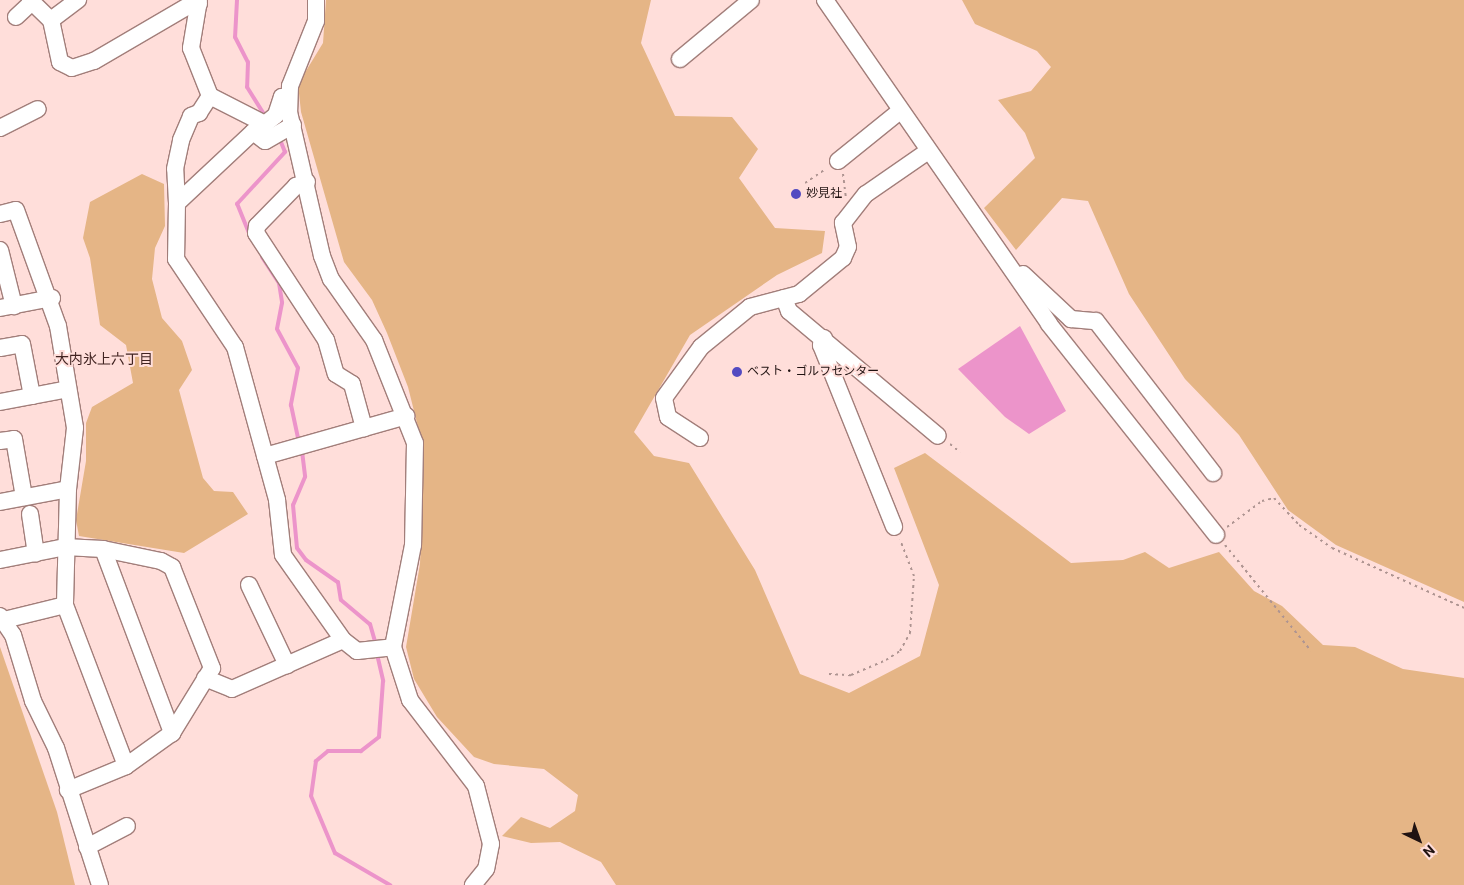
<!DOCTYPE html>
<meta charset="utf-8">
<style>
body{margin:0}
#map{position:relative;width:1464px;height:885px;overflow:hidden;background:#ffdeda;font-family:Roboto,"Noto Sans JP",sans-serif}
div>[style]{position:absolute}
.green>*{inset:0;background:#e5b586}
.water>*{inset:0;background:#ec94ca}
.stream>*{height:4px;margin:-2px;padding:0 2px;transform-origin:2px;border-radius:2px;background:#ec94ca}
.path>*{height:2px;margin-top:-1px;transform-origin:0;background:repeating-linear-gradient(90deg,#ae9491 0 2.5px,transparent 0 6.5px)}
.roads{filter:drop-shadow(1px 0 #a27e7a) drop-shadow(-1px 0 #a27e7a) drop-shadow(0 1px #a27e7a) drop-shadow(0 -1px #a27e7a)}
.minor>*{height:16px;margin:-8px;padding:0 8px;transform-origin:8px;border-radius:8px;background:#fff}
.dots>*{width:14px;height:14px;translate:-50% -50%;box-sizing:border-box;border:2px solid #ffdeda;border-radius:50%}
span{translate:-50% -50%;white-space:nowrap;text-align:center;line-height:1.15;-webkit-text-stroke:4px #ffdeda;paint-order:stroke}
.poi-label{font-size:12px;color:#201211}
.left{translate:0 -50%;text-align:left}
.neighbourhood-label{font-size:14px;color:#412321}
.north{position:absolute;left:1394px;top:815px;width:50px;height:50px;-webkit-text-stroke:4px #ffdeda;paint-order:stroke;rotate:138deg;font-size:14px;font-weight:700;line-height:20px;text-align:center;color:#201211}
.north::after{content:'';display:block;margin:auto;width:18px;height:22px;background:#201211;clip-path:polygon(50% 0,100% 100%,50% 72%,0 100%)}
</style>
<div id="map">
<div class="green">
<div style="clip-path:polygon(326px 0,651px 0,641px 43px,675px 116px,732px 117px,758px 149px,739px 178px,775px 228px,825px 231px,822px 253px,777px 275px,690px 335px,634px 432px,654px 456px,689px 463px,755px 570px,800px 674px,849px 693px,920px 656px,939px 585px,894px 468px,925px 453px,1071px 563px,1123px 560px,1145px 552px,1169px 568px,1219px 552px,1254px 591px,1282px 606px,1323px 645px,1355px 647px,1403px 669px,1464px 678px,1464px 885px,616px 885px,601px 862px,560px 842px,531px 843px,502px 836px,521px 817px,550px 828px,575px 811px,578px 795px,544px 769px,494px 764px,474px 757px,437px 717px,414px 679px,406px 647px,420px 564px,424px 451px,408px 387px,387px 333px,372px 300px,344px 262px,301px 112px,298px 84px,323px 43px)"></div>
<div style="clip-path:polygon(962px 0,1464px 0,1464px 602px,1336px 545px,1288px 510px,1239px 435px,1185px 379px,1129px 294px,1088px 201px,1062px 198px,1016px 250px,984px 208px,1035px 158px,1025px 133px,998px 100px,1031px 91px,1051px 67px,1037px 51px,975px 24px)"></div>
<div style="clip-path:polygon(142px 174px,164px 184px,165px 226px,155px 248px,152px 279px,162px 318px,182px 341px,192px 370px,179px 390px,203px 478px,214px 491px,233px 492px,248px 514px,184px 553px,79px 536px,76px 520px,86px 461px,86px 423px,92px 407px,133px 383px,126px 345px,100px 325px,90px 258px,83px 238px,90px 202px)"></div>
<div style="clip-path:polygon(0 647px,57px 812px,75px 885px,0 885px)"></div>
</div>
<div class="water">
<div style="clip-path:polygon(1020px 326px,1066px 411px,1029px 434px,1005px 417px,958px 369px)"></div>
</div>
<div class="stream">
<div style="left:237px;top:0;width:37px;rotate:93deg"></div>
<div style="left:235px;top:37px;width:28px;rotate:63deg"></div>
<div style="left:248px;top:62px;width:25px;rotate:92deg"></div>
<div style="left:247px;top:87px;width:34px;rotate:58deg"></div>
<div style="left:251px;top:238px;width:37px;rotate:-112deg"></div>
<div style="left:237px;top:204px;width:71px;rotate:-47.3deg"></div>
<div style="left:285px;top:152px;width:16px;rotate:-112deg"></div>
<div style="left:262px;top:257px;width:31px;rotate:57deg"></div>
<div style="left:279px;top:283px;width:20px;rotate:81deg"></div>
<div style="left:282px;top:303px;width:26px;rotate:101deg"></div>
<div style="left:277px;top:329px;width:44px;rotate:61.7deg"></div>
<div style="left:298px;top:368px;width:38px;rotate:101deg"></div>
<div style="left:291px;top:405px;width:38px;rotate:78deg"></div>
<div style="left:302px;top:451px;width:26px;rotate:83deg"></div>
<div style="left:305px;top:477px;width:30px;rotate:113deg"></div>
<div style="left:293px;top:505px;width:43px;rotate:84.7deg"></div>
<div style="left:297px;top:548px;width:15px;rotate:53deg"></div>
<div style="left:306px;top:560px;width:39px;rotate:35deg"></div>
<div style="left:338px;top:582px;width:18px;rotate:81deg"></div>
<div style="left:341px;top:600px;width:38px;rotate:40deg"></div>
<div style="left:370px;top:624px;width:22px;rotate:74deg"></div>
<div style="left:377px;top:654px;width:28px;rotate:77deg"></div>
<div style="left:383px;top:681px;width:56px;rotate:94.1deg"></div>
<div style="left:379px;top:737px;width:23px;rotate:142deg"></div>
<div style="left:361px;top:751px;width:33px;rotate:180deg"></div>
<div style="left:328px;top:751px;width:16px;rotate:140deg"></div>
<div style="left:316px;top:761px;width:35px;rotate:98deg"></div>
<div style="left:311px;top:796px;width:62px;rotate:67.2deg"></div>
<div style="left:335px;top:853px;width:64px;rotate:30.2deg"></div>
</div>
<div class="path">
<div style="left:843px;top:174px;width:23px;rotate:83deg"></div>
<div style="left:805px;top:183px;width:25px;rotate:-34deg"></div>
<div style="left:950px;top:444px;width:13px;rotate:39deg"></div>
<div style="left:1227px;top:527px;width:44px;rotate:-36.6deg"></div>
<div style="left:1262px;top:501px;width:12px;rotate:-14deg"></div>
<div style="left:1274px;top:498px;width:37px;rotate:47deg"></div>
<div style="left:1299px;top:525px;width:40px;rotate:34.9deg"></div>
<div style="left:1332px;top:548px;width:145px;rotate:24.4deg"></div>
<div style="left:1225px;top:545px;width:136px;rotate:50.9deg"></div>
<div style="left:829px;top:674px;width:22px;rotate:3deg"></div>
<div style="left:851px;top:675px;width:38px;rotate:-23deg"></div>
<div style="left:886px;top:660px;width:17px;rotate:-33deg"></div>
<div style="left:900px;top:651px;width:21px;rotate:-61deg"></div>
<div style="left:910px;top:633px;width:57px;rotate:-86deg"></div>
<div style="left:914px;top:576px;width:39px;rotate:-111deg"></div>
</div>
<div class="roads">
<div class="minor">
<div style="left:30px;top:0;width:29px;rotate:44deg"></div>
<div style="left:51px;top:20px;width:43px;rotate:77.9deg"></div>
<div style="left:60px;top:62px;width:13px;rotate:27deg"></div>
<div style="left:72px;top:68px;width:23px;rotate:-18deg"></div>
<div style="left:94px;top:61px;width:111px;rotate:-30.3deg"></div>
<div style="left:190px;top:5px;width:9px;rotate:-6deg"></div>
<div style="left:199px;top:0;width:49px;rotate:99.5deg"></div>
<div style="left:191px;top:48px;width:52px;rotate:68.4deg"></div>
<div style="left:210px;top:96px;width:62px;rotate:27deg"></div>
<div style="left:265px;top:124px;width:14px;rotate:-39deg"></div>
<div style="left:276px;top:115px;width:19px;rotate:-72deg"></div>
<div style="left:282px;top:97px;width:6px"></div>
<div style="left:316px;top:0;width:21px;rotate:90deg"></div>
<div style="left:316px;top:21px;width:70px;rotate:111.8deg"></div>
<div style="left:290px;top:86px;width:26px;rotate:92deg"></div>
<div style="left:289px;top:112px;width:148px;rotate:77.1deg"></div>
<div style="left:322px;top:256px;width:25px;rotate:69deg"></div>
<div style="left:331px;top:279px;width:75px;rotate:54.8deg"></div>
<div style="left:374px;top:340px;width:111px;rotate:68.3deg"></div>
<div style="left:415px;top:443px;width:102px;rotate:91.1deg"></div>
<div style="left:413px;top:545px;width:104px;rotate:101.1deg"></div>
<div style="left:393px;top:647px;width:56px;rotate:72.2deg"></div>
<div style="left:410px;top:700px;width:108px;rotate:52.5deg"></div>
<div style="left:476px;top:786px;width:60px;rotate:75.5deg"></div>
<div style="left:491px;top:844px;width:25px;rotate:101deg"></div>
<div style="left:486px;top:869px;width:21px;rotate:129deg"></div>
<div style="left:825px;top:0;width:394px;rotate:55.3deg"></div>
<div style="left:1049px;top:324px;width:269px;rotate:51.6deg"></div>
<div style="left:16px;top:17px;width:22px;rotate:-43deg"></div>
<div style="left:51px;top:20px;width:34px;rotate:-37deg"></div>
<div style="left:680px;top:59px;width:92px;rotate:-39.7deg"></div>
<div style="left:293px;top:125px;width:32px;rotate:150deg"></div>
<div style="left:265px;top:141px;width:15px;rotate:-143deg"></div>
<div style="left:253px;top:132px;width:104px;rotate:136.9deg"></div>
<div style="left:177px;top:203px;width:56px;rotate:91deg"></div>
<div style="left:176px;top:259px;width:106px;rotate:56.2deg"></div>
<div style="left:235px;top:347px;width:159px;rotate:74.6deg"></div>
<div style="left:277px;top:500px;width:55px;rotate:83.8deg"></div>
<div style="left:283px;top:555px;width:104px;rotate:54.8deg"></div>
<div style="left:0;top:128px;width:42px;rotate:-26.6deg"></div>
<div style="left:838px;top:161px;width:80px;rotate:-38.9deg"></div>
<div style="left:307px;top:182px;width:12px;rotate:160deg"></div>
<div style="left:296px;top:186px;width:56px;rotate:134.3deg"></div>
<div style="left:257px;top:226px;width:7px;rotate:98deg"></div>
<div style="left:256px;top:233px;width:128px;rotate:56.8deg"></div>
<div style="left:326px;top:340px;width:35px;rotate:74deg"></div>
<div style="left:336px;top:374px;width:19px;rotate:32deg"></div>
<div style="left:352px;top:384px;width:46px;rotate:74.7deg"></div>
<div style="left:177px;top:203px;width:34px;rotate:-93deg"></div>
<div style="left:175px;top:169px;width:30px;rotate:-78deg"></div>
<div style="left:181px;top:140px;width:26px;rotate:-67deg"></div>
<div style="left:191px;top:116px;width:9px;rotate:-21deg"></div>
<div style="left:199px;top:113px;width:20px;rotate:-57deg"></div>
<div style="left:0;top:214px;width:16px;rotate:-14deg"></div>
<div style="left:16px;top:210px;width:123px;rotate:70.1deg"></div>
<div style="left:58px;top:326px;width:103px;rotate:80.5deg"></div>
<div style="left:75px;top:428px;width:61px;rotate:96.5deg"></div>
<div style="left:68px;top:489px;width:116px;rotate:91.5deg"></div>
<div style="left:65px;top:605px;width:172px;rotate:69.2deg"></div>
<div style="left:0;top:250px;width:58px;rotate:76deg"></div>
<div style="left:1023px;top:274px;width:66px;rotate:43.2deg"></div>
<div style="left:1071px;top:319px;width:25px;rotate:5deg"></div>
<div style="left:1096px;top:321px;width:192px;rotate:52.4deg"></div>
<div style="left:784px;top:298px;width:14px;rotate:69deg"></div>
<div style="left:789px;top:311px;width:194px;rotate:40deg"></div>
<div style="left:0;top:308px;width:53px;rotate:-10.9deg"></div>
<div style="left:824px;top:338px;width:8px;rotate:113deg"></div>
<div style="left:821px;top:345px;width:196px;rotate:68.1deg"></div>
<div style="left:0;top:348px;width:22px;rotate:-10deg"></div>
<div style="left:22px;top:344px;width:53px;rotate:79.1deg"></div>
<div style="left:0;top:402px;width:69px;rotate:-10.8deg"></div>
<div style="left:700px;top:438px;width:38px;rotate:-147deg"></div>
<div style="left:668px;top:417px;width:19px;rotate:-102deg"></div>
<div style="left:664px;top:398px;width:63px;rotate:-54deg"></div>
<div style="left:701px;top:347px;width:63px;rotate:-39.2deg"></div>
<div style="left:750px;top:307px;width:51px;rotate:-14.9deg"></div>
<div style="left:799px;top:294px;width:57px;rotate:-39.3deg"></div>
<div style="left:843px;top:258px;width:12px;rotate:-66deg"></div>
<div style="left:848px;top:247px;width:25px;rotate:-102deg"></div>
<div style="left:843px;top:223px;width:37px;rotate:-52deg"></div>
<div style="left:866px;top:194px;width:75px;rotate:-34.7deg"></div>
<div style="left:0;top:441px;width:14px;rotate:-8deg"></div>
<div style="left:14px;top:439px;width:59px;rotate:80.2deg"></div>
<div style="left:265px;top:456px;width:147px;rotate:-15.8deg"></div>
<div style="left:0;top:502px;width:69px;rotate:-10.8deg"></div>
<div style="left:30px;top:514px;width:40px;rotate:81.5deg"></div>
<div style="left:103px;top:549px;width:197px;rotate:69.4deg"></div>
<div style="left:0;top:560px;width:66px;rotate:-11.3deg"></div>
<div style="left:65px;top:547px;width:38px;rotate:3deg"></div>
<div style="left:103px;top:549px;width:59px;rotate:11.7deg"></div>
<div style="left:161px;top:561px;width:13px;rotate:29deg"></div>
<div style="left:172px;top:567px;width:109px;rotate:68.4deg"></div>
<div style="left:212px;top:668px;width:76px;rotate:121.6deg"></div>
<div style="left:172px;top:733px;width:57px;rotate:144.3deg"></div>
<div style="left:126px;top:766px;width:63px;rotate:157.5deg"></div>
<div style="left:249px;top:585px;width:89px;rotate:64.6deg"></div>
<div style="left:0;top:616px;width:23px;rotate:56deg"></div>
<div style="left:13px;top:635px;width:69px;rotate:73.1deg"></div>
<div style="left:33px;top:701px;width:52px;rotate:63.9deg"></div>
<div style="left:56px;top:748px;width:144px;rotate:72.2deg"></div>
<div style="left:4px;top:620px;width:63px;rotate:-13.8deg"></div>
<div style="left:205px;top:678px;width:29px;rotate:22deg"></div>
<div style="left:232px;top:689px;width:121px;rotate:-23.8deg"></div>
<div style="left:343px;top:640px;width:18px;rotate:38deg"></div>
<div style="left:357px;top:651px;width:36px;rotate:-6deg"></div>
<div style="left:87px;top:847px;width:45px;rotate:-27.7deg"></div>
</div>
</div>
<div class="dots">
<div style="left:796px;top:194px;background:#534ac1"></div>
<div style="left:737px;top:372px;background:#534ac1"></div>
</div>
<div class="poi-label">
<span class="left" style="left:806px;top:194px">妙見社</span>
<span class="left" style="left:747px;top:372px">ベスト・ゴルフセンター</span>
</div>
<div class="neighbourhood-label">
<span style="left:104px;top:359px">大内氷上六丁目</span>
</div>
<div class="north">N</div>
</div>
